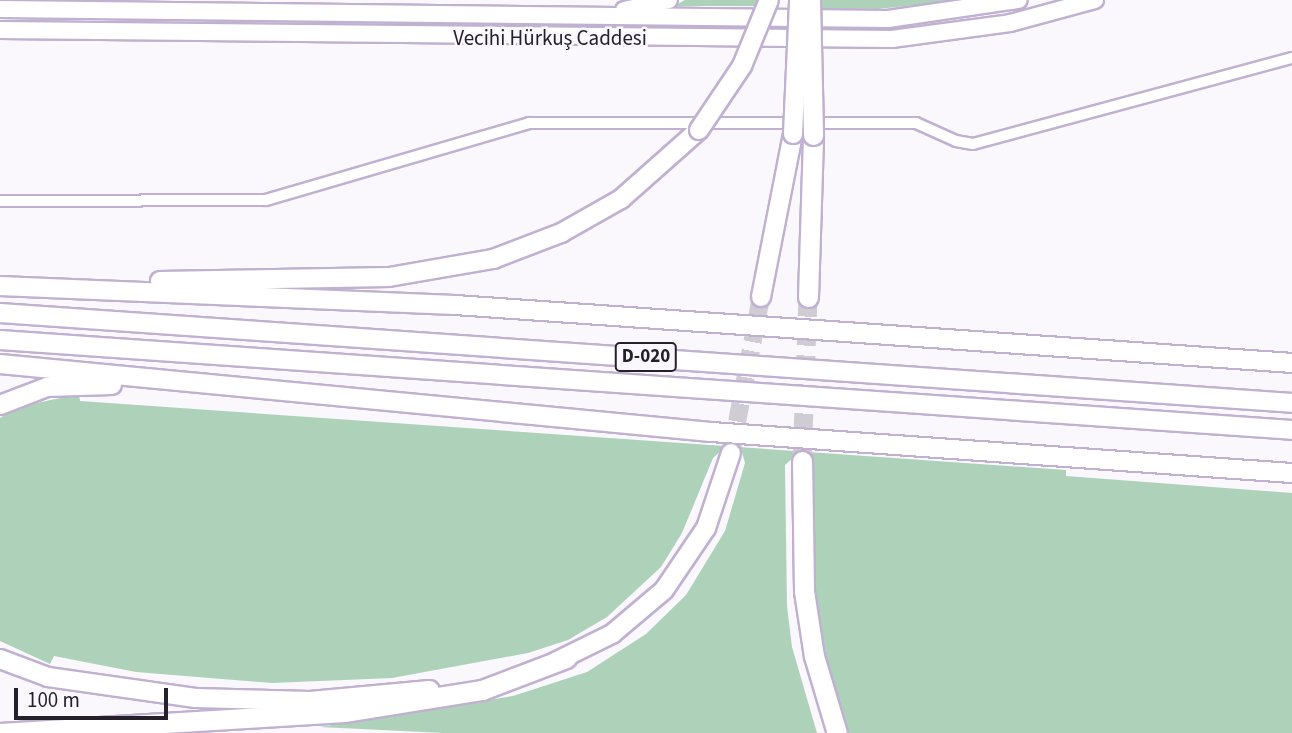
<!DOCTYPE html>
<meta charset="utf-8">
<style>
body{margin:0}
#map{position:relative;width:1292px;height:733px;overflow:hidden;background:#faf7fd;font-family:"Source Sans 3",sans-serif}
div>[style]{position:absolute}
.green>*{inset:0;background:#add2b9}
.trunk-tunnel>*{height:18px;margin-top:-9px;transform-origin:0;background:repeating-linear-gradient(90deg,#d0ccd3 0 18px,transparent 0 27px)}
.motorway-tunnel>*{height:19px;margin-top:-9.5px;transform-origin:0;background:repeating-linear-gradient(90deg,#d0ccd3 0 19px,transparent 0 29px)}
.roads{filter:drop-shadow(2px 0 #c1b1d1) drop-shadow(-2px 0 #c1b1d1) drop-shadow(0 2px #c1b1d1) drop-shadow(0 -2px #c1b1d1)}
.minor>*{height:10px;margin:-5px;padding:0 5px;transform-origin:5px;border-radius:5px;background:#fff}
.primary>*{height:16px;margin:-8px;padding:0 8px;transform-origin:8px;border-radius:8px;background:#fff}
.trunk>*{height:18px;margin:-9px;padding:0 9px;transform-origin:9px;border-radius:9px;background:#fff}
.motorway>*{height:19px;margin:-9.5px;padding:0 9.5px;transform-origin:9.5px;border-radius:9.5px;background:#fff}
.bridges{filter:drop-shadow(2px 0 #c1b1d1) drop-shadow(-2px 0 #c1b1d1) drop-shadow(0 2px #c1b1d1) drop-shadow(0 -2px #c1b1d1)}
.trunk-bridge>*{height:18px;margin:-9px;padding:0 9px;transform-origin:9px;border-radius:9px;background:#fff}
.motorway-bridge>*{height:19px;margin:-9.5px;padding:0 9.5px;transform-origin:9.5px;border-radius:9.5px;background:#fff}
span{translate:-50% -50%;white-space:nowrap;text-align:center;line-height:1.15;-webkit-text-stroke:5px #faf7fd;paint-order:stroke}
.shield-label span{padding:2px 5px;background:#faf7fd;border:2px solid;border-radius:5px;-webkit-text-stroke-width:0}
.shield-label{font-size:19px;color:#26202c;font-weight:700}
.street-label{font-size:21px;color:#26202c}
.scale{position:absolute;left:14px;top:688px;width:154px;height:32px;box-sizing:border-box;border:4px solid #26202c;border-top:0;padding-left:9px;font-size:21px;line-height:24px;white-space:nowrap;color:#26202c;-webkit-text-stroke:5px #faf7fd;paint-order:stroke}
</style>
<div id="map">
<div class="green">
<div style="clip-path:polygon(685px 0,759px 0,757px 6px,674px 6px)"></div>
<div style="clip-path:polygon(822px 0,965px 0,878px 9px,822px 8px)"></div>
<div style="clip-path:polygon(79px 394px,80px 401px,1066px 470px,1066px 476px,1292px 493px,1292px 733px,849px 733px,831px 678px,814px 595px,806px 460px,793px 458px,785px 465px,787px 606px,792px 647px,817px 733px,443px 733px,320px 727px,513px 696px,587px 672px,646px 634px,686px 595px,725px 531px,745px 463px,742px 452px,721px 451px,713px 458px,682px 533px,661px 567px,607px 617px,568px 640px,528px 653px,392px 678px,272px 683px,136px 672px,54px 656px,50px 664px,0 641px,0 418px,18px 407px)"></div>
</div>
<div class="trunk-tunnel">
<div style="left:732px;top:448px;width:154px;rotate:-79.1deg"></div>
</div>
<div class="motorway-tunnel">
<div style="left:802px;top:461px;width:164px;rotate:-87.9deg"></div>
</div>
<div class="roads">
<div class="minor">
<div style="left:812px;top:123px;width:104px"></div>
<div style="left:916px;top:123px;width:44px;rotate:24.2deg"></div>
<div style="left:956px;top:141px;width:17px;rotate:10deg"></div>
<div style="left:973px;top:144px;width:330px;rotate:-15.1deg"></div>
<div style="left:0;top:201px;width:266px;rotate:-0.2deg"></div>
<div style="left:266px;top:200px;width:274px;rotate:-16.3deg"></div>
<div style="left:529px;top:123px;width:268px"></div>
</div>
<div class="primary">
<div style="left:0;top:9px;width:888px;rotate:0.65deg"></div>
<div style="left:888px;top:19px;width:132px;rotate:-8.3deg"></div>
<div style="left:624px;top:10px;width:46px;rotate:-12.5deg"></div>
<div style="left:0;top:30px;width:892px;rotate:0.58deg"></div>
<div style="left:892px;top:39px;width:119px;rotate:-7.7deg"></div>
<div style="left:1010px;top:23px;width:88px;rotate:-15.1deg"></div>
</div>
<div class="trunk">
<div style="left:160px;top:281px;width:229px;rotate:-1deg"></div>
<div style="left:389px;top:277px;width:106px;rotate:-9.8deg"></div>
<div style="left:493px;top:259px;width:73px;rotate:-20.9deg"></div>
<div style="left:561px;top:233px;width:69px;rotate:-29.5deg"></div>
<div style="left:621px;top:199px;width:104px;rotate:-41.5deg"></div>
<div style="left:0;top:286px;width:455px;rotate:2.4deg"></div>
<div style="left:455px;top:305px;width:839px;rotate:3.96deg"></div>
<div style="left:761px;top:297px;width:166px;rotate:-78.9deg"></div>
<div style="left:0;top:313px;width:1295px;rotate:3.98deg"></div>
<div style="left:0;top:340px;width:1295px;rotate:3.98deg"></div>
<div style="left:0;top:364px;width:714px;rotate:5.46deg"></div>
<div style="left:711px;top:432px;width:582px;rotate:4.04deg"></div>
<div style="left:0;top:405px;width:50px;rotate:-21deg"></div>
<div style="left:47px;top:387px;width:65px;rotate:-1.8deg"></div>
<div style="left:0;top:659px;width:51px;rotate:20.6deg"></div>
<div style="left:48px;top:677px;width:149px;rotate:8.1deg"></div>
<div style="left:196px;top:698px;width:114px;rotate:1.5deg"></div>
<div style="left:310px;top:701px;width:120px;rotate:-5.3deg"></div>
<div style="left:555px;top:662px;width:64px;rotate:-26.2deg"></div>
<div style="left:612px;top:634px;width:68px;rotate:-40.2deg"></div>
<div style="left:664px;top:590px;width:75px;rotate:-55.9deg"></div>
<div style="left:706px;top:528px;width:79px;rotate:-71.6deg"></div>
</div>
<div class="motorway">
<div style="left:808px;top:297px;width:162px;rotate:-88.2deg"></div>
<div style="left:802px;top:461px;width:130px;rotate:89.1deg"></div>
<div style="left:804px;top:591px;width:66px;rotate:81.3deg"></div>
<div style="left:814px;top:656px;width:80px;rotate:73.4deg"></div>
<div style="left:0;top:733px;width:345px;rotate:-3.5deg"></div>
<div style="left:344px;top:712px;width:140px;rotate:-9.1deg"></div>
<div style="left:482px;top:690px;width:90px;rotate:-20.9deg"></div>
</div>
</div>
<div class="bridges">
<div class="trunk-bridge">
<div style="left:699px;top:130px;width:77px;rotate:-56.1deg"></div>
<div style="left:742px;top:66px;width:71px;rotate:-67.8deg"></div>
<div style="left:793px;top:134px;width:134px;rotate:-87.4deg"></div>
</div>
<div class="motorway-bridge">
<div style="left:810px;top:0;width:135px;rotate:88.7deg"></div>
</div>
</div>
<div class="shield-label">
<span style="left:646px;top:357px">D-020</span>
</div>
<div class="street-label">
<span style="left:550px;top:38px">Vecihi Hürkuş Caddesi</span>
</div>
<div class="scale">100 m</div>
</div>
